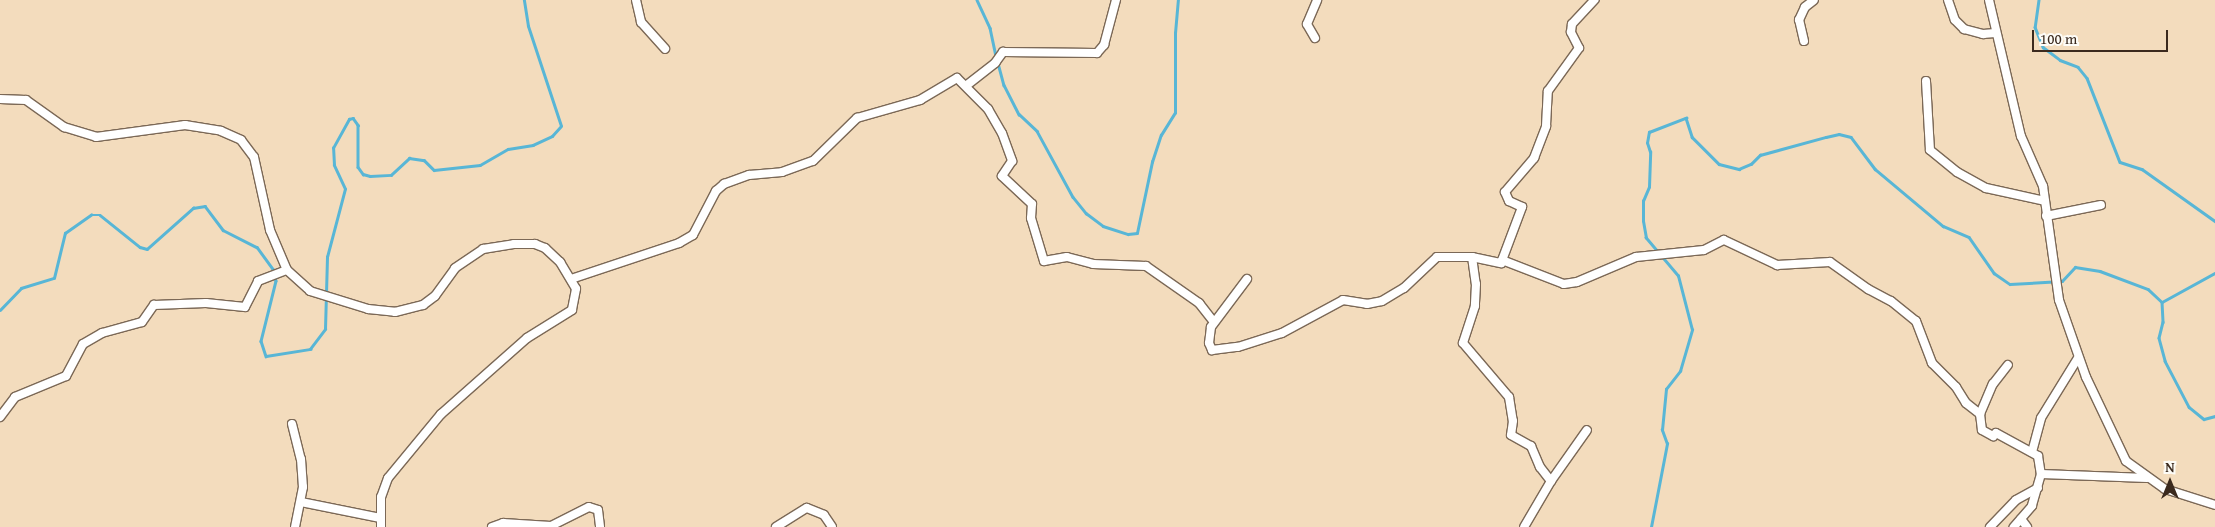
<!DOCTYPE html>
<style>
body{margin:0}
#map{position:relative;width:2215px;height:527px;overflow:hidden;background:#f3dcbd;font-family:"Gentium Book Plus",serif}
div>[style]{position:absolute}
.stream>*{height:2.5px;margin:-1.25px;padding:0 1.25px;transform-origin:1.25px;border-radius:1.25px;background:#58b6d6}
.roads{filter:drop-shadow(1px 0 #7b6856) drop-shadow(-1px 0 #7b6856) drop-shadow(0 1px #7b6856) drop-shadow(0 -1px #7b6856)}
.minor>*{height:8px;margin:-4px;padding:0 4px;transform-origin:4px;border-radius:4px;background:#fff}
span{translate:-50% -50%;white-space:nowrap;text-align:center;line-height:1.15;-webkit-text-stroke:4px #fdfcf7;paint-order:stroke}
.north{position:absolute;left:2145px;top:457px;width:50px;height:50px;-webkit-text-stroke:4px #fdfcf7;paint-order:stroke;rotate:0deg;font-size:14px;font-weight:700;line-height:20px;text-align:center;color:#3b2a1e}
.north::after{content:'';display:block;margin:auto;width:18px;height:22px;background:#3b2a1e;clip-path:polygon(50% 0,100% 100%,50% 72%,0 100%)}
.scale{position:absolute;left:2032px;top:30px;width:136px;height:22px;box-sizing:border-box;border:2px solid #3b2a1e;border-top:0;padding-left:6px;font-size:15px;line-height:18px;white-space:nowrap;color:#3b2a1e;-webkit-text-stroke:4px #fdfcf7;paint-order:stroke}
</style>
<div id="map">
<div class="stream">
<div style="left:977px;top:0;width:31px;rotate:65deg"></div>
<div style="left:990px;top:28px;width:30px;rotate:78deg"></div>
<div style="left:2039px;top:0;width:27px;rotate:98deg"></div>
<div style="left:2035px;top:27px;width:22px;rotate:68deg"></div>
<div style="left:2043px;top:47px;width:21px;rotate:37deg"></div>
<div style="left:2060px;top:60px;width:19px;rotate:21deg"></div>
<div style="left:2078px;top:67px;width:14px;rotate:51deg"></div>
<div style="left:2087px;top:78px;width:90px;rotate:68.6deg"></div>
<div style="left:2120px;top:162px;width:23px;rotate:18deg"></div>
<div style="left:2142px;top:169px;width:90px;rotate:35.5deg"></div>
<div style="left:998px;top:63px;width:23px;rotate:75deg"></div>
<div style="left:1004px;top:85px;width:33px;rotate:63deg"></div>
<div style="left:1019px;top:114px;width:25px;rotate:43deg"></div>
<div style="left:1037px;top:131px;width:75px;rotate:61.4deg"></div>
<div style="left:1073px;top:197px;width:21px;rotate:51deg"></div>
<div style="left:1086px;top:213px;width:21px;rotate:37deg"></div>
<div style="left:1103px;top:226px;width:26px;rotate:18deg"></div>
<div style="left:1128px;top:234px;width:9px;rotate:-6deg"></div>
<div style="left:1137px;top:233px;width:73px;rotate:-78.1deg"></div>
<div style="left:1152px;top:162px;width:28px;rotate:-72deg"></div>
<div style="left:1161px;top:135px;width:26px;rotate:-58deg"></div>
<div style="left:1175px;top:113px;width:80px;rotate:-90deg"></div>
<div style="left:1175px;top:33px;width:33px;rotate:-85deg"></div>
<div style="left:2162px;top:302px;width:60px;rotate:-28.7deg"></div>
<div style="left:0;top:310px;width:30px;rotate:-46deg"></div>
<div style="left:21px;top:288px;width:34px;rotate:-17deg"></div>
<div style="left:54px;top:278px;width:46px;rotate:-76.3deg"></div>
<div style="left:65px;top:233px;width:32px;rotate:-35deg"></div>
<div style="left:91px;top:215px;width:9px"></div>
<div style="left:100px;top:215px;width:51px;rotate:38.7deg"></div>
<div style="left:140px;top:247px;width:7px;rotate:16deg"></div>
<div style="left:147px;top:249px;width:62px;rotate:-41.7deg"></div>
<div style="left:193px;top:208px;width:12px;rotate:-9deg"></div>
<div style="left:205px;top:206px;width:30px;rotate:53deg"></div>
<div style="left:223px;top:230px;width:38px;rotate:27deg"></div>
<div style="left:257px;top:247px;width:27px;rotate:54deg"></div>
<div style="left:273px;top:269px;width:12px;rotate:76deg"></div>
<div style="left:276px;top:281px;width:62px;rotate:104deg"></div>
<div style="left:261px;top:341px;width:16px;rotate:72deg"></div>
<div style="left:266px;top:356px;width:45px;rotate:-9deg"></div>
<div style="left:310px;top:349px;width:25px;rotate:-53deg"></div>
<div style="left:325px;top:329px;width:72px;rotate:-88.4deg"></div>
<div style="left:327px;top:257px;width:70px;rotate:-75.2deg"></div>
<div style="left:345px;top:189px;width:26px;rotate:-115deg"></div>
<div style="left:334px;top:165px;width:17px;rotate:-93deg"></div>
<div style="left:333px;top:148px;width:33px;rotate:-61deg"></div>
<div style="left:349px;top:119px;width:4px;rotate:-14deg"></div>
<div style="left:353px;top:118px;width:9px;rotate:54deg"></div>
<div style="left:358px;top:125px;width:42px;rotate:90deg"></div>
<div style="left:358px;top:167px;width:9px;rotate:54deg"></div>
<div style="left:363px;top:174px;width:7px;rotate:16deg"></div>
<div style="left:370px;top:176px;width:21px;rotate:-3deg"></div>
<div style="left:391px;top:175px;width:25px;rotate:-43deg"></div>
<div style="left:409px;top:158px;width:15px;rotate:8deg"></div>
<div style="left:424px;top:160px;width:14px;rotate:45deg"></div>
<div style="left:434px;top:170px;width:46px;rotate:-6.2deg"></div>
<div style="left:480px;top:165px;width:32px;rotate:-30deg"></div>
<div style="left:508px;top:149px;width:25px;rotate:-9deg"></div>
<div style="left:533px;top:145px;width:21px;rotate:-25deg"></div>
<div style="left:552px;top:136px;width:13px;rotate:-48deg"></div>
<div style="left:561px;top:126px;width:105px;rotate:-108.3deg"></div>
<div style="left:528px;top:26px;width:26px;rotate:-99deg"></div>
<div style="left:1651px;top:527px;width:85px;rotate:-79.1deg"></div>
<div style="left:1667px;top:444px;width:15px;rotate:-110deg"></div>
<div style="left:1662px;top:430px;width:41px;rotate:-84.4deg"></div>
<div style="left:1666px;top:389px;width:23px;rotate:-52deg"></div>
<div style="left:1680px;top:371px;width:43px;rotate:-73.7deg"></div>
<div style="left:1692px;top:330px;width:56px;rotate:-104.5deg"></div>
<div style="left:1678px;top:276px;width:50px;rotate:-130.1deg"></div>
<div style="left:1646px;top:238px;width:17px;rotate:-100deg"></div>
<div style="left:1643px;top:221px;width:20px;rotate:-90deg"></div>
<div style="left:1643px;top:201px;width:15px;rotate:-67deg"></div>
<div style="left:1649px;top:187px;width:35px;rotate:-88deg"></div>
<div style="left:1650px;top:152px;width:9px;rotate:-108deg"></div>
<div style="left:1647px;top:143px;width:11px;rotate:-80deg"></div>
<div style="left:1649px;top:132px;width:40px;rotate:-21deg"></div>
<div style="left:1686px;top:118px;width:20px;rotate:72deg"></div>
<div style="left:1692px;top:137px;width:38px;rotate:45deg"></div>
<div style="left:1719px;top:164px;width:21px;rotate:14deg"></div>
<div style="left:1739px;top:169px;width:13px;rotate:-23deg"></div>
<div style="left:1751px;top:164px;width:13px;rotate:-45deg"></div>
<div style="left:1760px;top:155px;width:68px;rotate:-15.3deg"></div>
<div style="left:1826px;top:137px;width:13px;rotate:-13deg"></div>
<div style="left:1839px;top:134px;width:12px;rotate:14deg"></div>
<div style="left:1851px;top:137px;width:40px;rotate:53deg"></div>
<div style="left:1875px;top:169px;width:89px;rotate:40deg"></div>
<div style="left:1943px;top:226px;width:28px;rotate:23deg"></div>
<div style="left:1969px;top:237px;width:44px;rotate:55.2deg"></div>
<div style="left:1994px;top:273px;width:19px;rotate:35deg"></div>
<div style="left:2010px;top:284px;width:52px;rotate:-3.3deg"></div>
<div style="left:2062px;top:281px;width:19px;rotate:-47deg"></div>
<div style="left:2075px;top:267px;width:25px;rotate:9deg"></div>
<div style="left:2100px;top:271px;width:51px;rotate:20.6deg"></div>
<div style="left:2148px;top:289px;width:19px;rotate:43deg"></div>
<div style="left:2162px;top:302px;width:20px;rotate:87deg"></div>
<div style="left:2163px;top:322px;width:16px;rotate:104deg"></div>
<div style="left:2159px;top:338px;width:24px;rotate:75deg"></div>
<div style="left:2165px;top:361px;width:52px;rotate:62.4deg"></div>
<div style="left:2189px;top:407px;width:19px;rotate:39deg"></div>
<div style="left:2204px;top:419px;width:11px;rotate:-15deg"></div>
</div>
<div class="roads">
<div class="minor">
<div style="left:636px;top:0;width:23px;rotate:77deg"></div>
<div style="left:641px;top:22px;width:36px;rotate:48deg"></div>
<div style="left:1948px;top:0;width:21px;rotate:71deg"></div>
<div style="left:1955px;top:20px;width:13px;rotate:45deg"></div>
<div style="left:1964px;top:29px;width:20px;rotate:15deg"></div>
<div style="left:1983px;top:34px;width:12px;rotate:-5deg"></div>
<div style="left:1989px;top:0;width:140px;rotate:76.8deg"></div>
<div style="left:2021px;top:136px;width:55px;rotate:66.3deg"></div>
<div style="left:2043px;top:186px;width:115px;rotate:82deg"></div>
<div style="left:2059px;top:300px;width:82px;rotate:70.7deg"></div>
<div style="left:2086px;top:377px;width:93px;rotate:64.5deg"></div>
<div style="left:2126px;top:461px;width:48px;rotate:35.7deg"></div>
<div style="left:2165px;top:489px;width:52px;rotate:17.7deg"></div>
<div style="left:1315px;top:38px;width:16px;rotate:-120deg"></div>
<div style="left:1307px;top:24px;width:26px;rotate:-67deg"></div>
<div style="left:1804px;top:41px;width:22px;rotate:-103deg"></div>
<div style="left:1799px;top:20px;width:14px;rotate:-65deg"></div>
<div style="left:1805px;top:7px;width:11px;rotate:-38deg"></div>
<div style="left:1926px;top:81px;width:69px;rotate:86.7deg"></div>
<div style="left:1930px;top:150px;width:35px;rotate:39deg"></div>
<div style="left:1957px;top:172px;width:33px;rotate:29deg"></div>
<div style="left:1986px;top:188px;width:60px;rotate:12.4deg"></div>
<div style="left:967px;top:85px;width:36px;rotate:-38deg"></div>
<div style="left:995px;top:63px;width:14px;rotate:-54deg"></div>
<div style="left:1003px;top:52px;width:94px;rotate:0.6deg"></div>
<div style="left:1097px;top:53px;width:11px;rotate:-49deg"></div>
<div style="left:1104px;top:45px;width:47px;rotate:-75.1deg"></div>
<div style="left:0;top:99px;width:26px;rotate:2deg"></div>
<div style="left:26px;top:100px;width:47px;rotate:35.4deg"></div>
<div style="left:64px;top:127px;width:34px;rotate:17deg"></div>
<div style="left:96px;top:137px;width:90px;rotate:-7.7deg"></div>
<div style="left:185px;top:125px;width:36px;rotate:9deg"></div>
<div style="left:221px;top:131px;width:22px;rotate:24deg"></div>
<div style="left:241px;top:140px;width:21px;rotate:53deg"></div>
<div style="left:254px;top:157px;width:75px;rotate:77.6deg"></div>
<div style="left:270px;top:230px;width:43px;rotate:67deg"></div>
<div style="left:287px;top:270px;width:31px;rotate:42deg"></div>
<div style="left:310px;top:291px;width:61px;rotate:17.2deg"></div>
<div style="left:368px;top:309px;width:27px;rotate:6deg"></div>
<div style="left:395px;top:312px;width:29px;rotate:-14deg"></div>
<div style="left:423px;top:305px;width:15px;rotate:-37deg"></div>
<div style="left:435px;top:296px;width:34px;rotate:-54deg"></div>
<div style="left:455px;top:268px;width:34px;rotate:-34deg"></div>
<div style="left:483px;top:249px;width:31px;rotate:-9deg"></div>
<div style="left:514px;top:244px;width:21px"></div>
<div style="left:535px;top:244px;width:11px;rotate:22deg"></div>
<div style="left:545px;top:248px;width:21px;rotate:43deg"></div>
<div style="left:560px;top:262px;width:31px;rotate:59deg"></div>
<div style="left:576px;top:289px;width:21px;rotate:101deg"></div>
<div style="left:572px;top:310px;width:53px;rotate:148.1deg"></div>
<div style="left:527px;top:338px;width:115px;rotate:138.5deg"></div>
<div style="left:441px;top:414px;width:83px;rotate:129.6deg"></div>
<div style="left:388px;top:478px;width:20px;rotate:110deg"></div>
<div style="left:381px;top:497px;width:30px;rotate:90deg"></div>
<div style="left:2046px;top:216px;width:56px;rotate:-11.3deg"></div>
<div style="left:1472px;top:257px;width:27px;rotate:82deg"></div>
<div style="left:1476px;top:284px;width:22px;rotate:93deg"></div>
<div style="left:1475px;top:306px;width:39px;rotate:108deg"></div>
<div style="left:1463px;top:343px;width:71px;rotate:49.6deg"></div>
<div style="left:1509px;top:397px;width:24px;rotate:81deg"></div>
<div style="left:1513px;top:421px;width:14px;rotate:98deg"></div>
<div style="left:1511px;top:435px;width:23px;rotate:29deg"></div>
<div style="left:1531px;top:446px;width:23px;rotate:67deg"></div>
<div style="left:1540px;top:467px;width:18px;rotate:52deg"></div>
<div style="left:1551px;top:481px;width:53px;rotate:120.4deg"></div>
<div style="left:1502px;top:260px;width:66px;rotate:21.2deg"></div>
<div style="left:1564px;top:284px;width:13px;rotate:-9deg"></div>
<div style="left:1577px;top:282px;width:64px;rotate:-23deg"></div>
<div style="left:1636px;top:257px;width:68px;rotate:-5.9deg"></div>
<div style="left:1704px;top:250px;width:22px;rotate:-27deg"></div>
<div style="left:1724px;top:240px;width:59px;rotate:25.3deg"></div>
<div style="left:1777px;top:265px;width:53px;rotate:-3.2deg"></div>
<div style="left:1830px;top:262px;width:47px;rotate:35.4deg"></div>
<div style="left:1868px;top:289px;width:26px;rotate:28deg"></div>
<div style="left:1891px;top:301px;width:32px;rotate:39deg"></div>
<div style="left:1916px;top:321px;width:45px;rotate:69.1deg"></div>
<div style="left:1932px;top:363px;width:34px;rotate:45deg"></div>
<div style="left:1956px;top:387px;width:19px;rotate:58deg"></div>
<div style="left:1966px;top:403px;width:18px;rotate:38deg"></div>
<div style="left:1980px;top:414px;width:16px;rotate:83deg"></div>
<div style="left:1982px;top:430px;width:13px;rotate:29deg"></div>
<div style="left:1993px;top:436px;width:4px;rotate:-45deg"></div>
<div style="left:1996px;top:433px;width:48px;rotate:28.7deg"></div>
<div style="left:2038px;top:456px;width:18px;rotate:81deg"></div>
<div style="left:2041px;top:474px;width:33px;rotate:106deg"></div>
<div style="left:2032px;top:506px;width:28px;rotate:131deg"></div>
<div style="left:571px;top:279px;width:114px;rotate:-18.4deg"></div>
<div style="left:679px;top:243px;width:16px;rotate:-30deg"></div>
<div style="left:693px;top:235px;width:50px;rotate:-62.4deg"></div>
<div style="left:716px;top:191px;width:11px;rotate:-41deg"></div>
<div style="left:724px;top:184px;width:27px;rotate:-20deg"></div>
<div style="left:749px;top:175px;width:33px;rotate:-5deg"></div>
<div style="left:782px;top:172px;width:33px;rotate:-20deg"></div>
<div style="left:813px;top:161px;width:62px;rotate:-44.3deg"></div>
<div style="left:857px;top:118px;width:66px;rotate:-15.9deg"></div>
<div style="left:920px;top:100px;width:43px;rotate:-30.7deg"></div>
<div style="left:957px;top:78px;width:44px;rotate:45deg"></div>
<div style="left:988px;top:109px;width:28px;rotate:60deg"></div>
<div style="left:1002px;top:133px;width:30px;rotate:70deg"></div>
<div style="left:1012px;top:161px;width:18px;rotate:124deg"></div>
<div style="left:1002px;top:176px;width:41px;rotate:43deg"></div>
<div style="left:1032px;top:204px;width:14px;rotate:94deg"></div>
<div style="left:1031px;top:218px;width:45px;rotate:73.2deg"></div>
<div style="left:1044px;top:261px;width:23px;rotate:-10deg"></div>
<div style="left:1067px;top:257px;width:27px;rotate:15deg"></div>
<div style="left:1093px;top:264px;width:53px;rotate:2.2deg"></div>
<div style="left:1146px;top:266px;width:65px;rotate:34.9deg"></div>
<div style="left:1199px;top:303px;width:24px;rotate:52deg"></div>
<div style="left:1247px;top:279px;width:60px;rotate:126.9deg"></div>
<div style="left:1211px;top:327px;width:16px;rotate:97deg"></div>
<div style="left:1209px;top:343px;width:8px;rotate:67deg"></div>
<div style="left:1212px;top:350px;width:26px;rotate:-7deg"></div>
<div style="left:1238px;top:347px;width:46px;rotate:-17.7deg"></div>
<div style="left:1282px;top:333px;width:69px;rotate:-28.4deg"></div>
<div style="left:1343px;top:300px;width:24px;rotate:9deg"></div>
<div style="left:1367px;top:304px;width:15px;rotate:-11deg"></div>
<div style="left:1382px;top:301px;width:26px;rotate:-31deg"></div>
<div style="left:1404px;top:288px;width:45px;rotate:-43.2deg"></div>
<div style="left:1437px;top:257px;width:35px"></div>
<div style="left:1472px;top:257px;width:30px;rotate:12deg"></div>
<div style="left:1501px;top:263px;width:60px;rotate:-69.4deg"></div>
<div style="left:1522px;top:207px;width:14px;rotate:-155deg"></div>
<div style="left:1509px;top:201px;width:10px;rotate:-114deg"></div>
<div style="left:1505px;top:192px;width:45px;rotate:-49.5deg"></div>
<div style="left:1534px;top:158px;width:34px;rotate:-69deg"></div>
<div style="left:1546px;top:126px;width:35px;rotate:-87deg"></div>
<div style="left:1548px;top:91px;width:53px;rotate:-54.2deg"></div>
<div style="left:1579px;top:48px;width:18px;rotate:-117deg"></div>
<div style="left:1571px;top:32px;width:8px;rotate:-83deg"></div>
<div style="left:1572px;top:24px;width:33px;rotate:-47deg"></div>
<div style="left:1980px;top:414px;width:33px;rotate:-67deg"></div>
<div style="left:1993px;top:384px;width:24px;rotate:-52deg"></div>
<div style="left:0;top:417px;width:25px;rotate:-53deg"></div>
<div style="left:15px;top:397px;width:55px;rotate:-22.4deg"></div>
<div style="left:66px;top:376px;width:36px;rotate:-62deg"></div>
<div style="left:83px;top:344px;width:22px;rotate:-30deg"></div>
<div style="left:102px;top:333px;width:41px;rotate:-15.4deg"></div>
<div style="left:142px;top:322px;width:21px;rotate:-55deg"></div>
<div style="left:154px;top:305px;width:52px;rotate:-2.2deg"></div>
<div style="left:206px;top:303px;width:39px;rotate:6deg"></div>
<div style="left:245px;top:307px;width:29px;rotate:-63deg"></div>
<div style="left:258px;top:281px;width:31px;rotate:-21deg"></div>
<div style="left:292px;top:424px;width:36px;rotate:76deg"></div>
<div style="left:301px;top:459px;width:28px;rotate:86deg"></div>
<div style="left:303px;top:487px;width:41px;rotate:101.3deg"></div>
<div style="left:2032px;top:452px;width:35px;rotate:-75deg"></div>
<div style="left:2041px;top:418px;width:70px;rotate:-58.3deg"></div>
<div style="left:2041px;top:474px;width:106px;rotate:2.2deg"></div>
<div style="left:1551px;top:481px;width:62px;rotate:-54.8deg"></div>
<div style="left:301px;top:502px;width:81px;rotate:11.4deg"></div>
<div style="left:2021px;top:519px;width:10px;rotate:53deg"></div>
<div style="left:492px;top:527px;width:12px;rotate:-20deg"></div>
<div style="left:503px;top:523px;width:48px;rotate:3.6deg"></div>
<div style="left:551px;top:526px;width:42px;rotate:-26.6deg"></div>
<div style="left:589px;top:507px;width:9px;rotate:18deg"></div>
<div style="left:598px;top:510px;width:17px;rotate:83deg"></div>
<div style="left:776px;top:527px;width:36px;rotate:-32deg"></div>
<div style="left:807px;top:508px;width:18px;rotate:22deg"></div>
<div style="left:824px;top:515px;width:14px;rotate:56deg"></div>
<div style="left:1990px;top:527px;width:37px;rotate:-46deg"></div>
<div style="left:2016px;top:500px;width:25px;rotate:-29deg"></div>
</div>
</div>
<div class="north">N</div>
<div class="scale">100 m</div>
</div>
